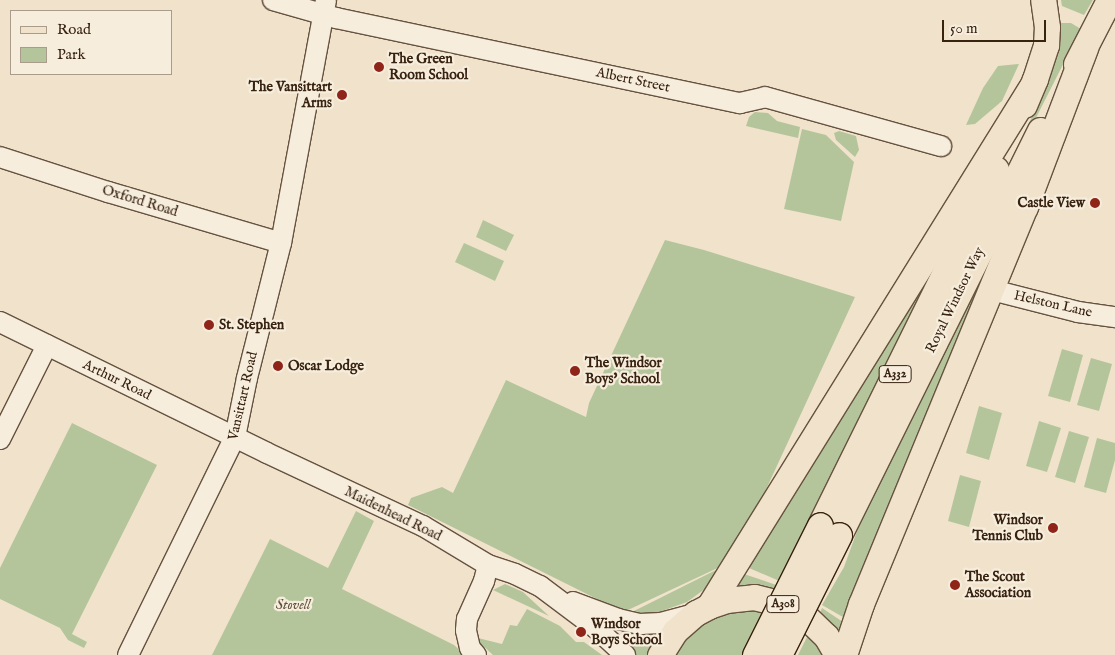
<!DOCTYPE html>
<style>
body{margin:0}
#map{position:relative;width:1115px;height:655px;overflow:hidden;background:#f1e3cb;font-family:"IM FELL English",serif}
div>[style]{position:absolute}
.green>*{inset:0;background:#b5c59b}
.roads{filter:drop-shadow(1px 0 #66523f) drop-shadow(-1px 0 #66523f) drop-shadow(0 1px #66523f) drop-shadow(0 -1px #66523f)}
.minor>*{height:20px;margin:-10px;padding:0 10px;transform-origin:10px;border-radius:10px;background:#f6eddd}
.major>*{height:25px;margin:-12.5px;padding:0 12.5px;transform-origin:12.5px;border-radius:12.5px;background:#f1e3cb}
.bridges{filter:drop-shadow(1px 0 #382210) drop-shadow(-1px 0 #382210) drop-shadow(0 1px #382210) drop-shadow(0 -1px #382210)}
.major-bridge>*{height:25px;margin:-12.5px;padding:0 12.5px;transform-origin:12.5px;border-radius:12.5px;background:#f1e3cb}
.dots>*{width:14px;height:14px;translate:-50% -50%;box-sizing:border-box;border:2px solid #f6eddd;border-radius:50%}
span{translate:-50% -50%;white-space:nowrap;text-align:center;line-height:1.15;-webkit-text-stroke:4.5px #f6eddd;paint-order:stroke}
.shield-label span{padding:1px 4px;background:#f6eddd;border:1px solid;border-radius:4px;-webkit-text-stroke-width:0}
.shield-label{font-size:12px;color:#382210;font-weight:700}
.poi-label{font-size:14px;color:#382210;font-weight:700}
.left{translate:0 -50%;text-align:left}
.right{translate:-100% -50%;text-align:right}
.street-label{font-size:14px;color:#382210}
.park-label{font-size:14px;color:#5e533a;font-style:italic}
.legend{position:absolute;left:10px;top:10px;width:162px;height:65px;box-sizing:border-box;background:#f6eddd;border:1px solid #aa9c8b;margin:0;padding:6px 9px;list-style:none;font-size:15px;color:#382210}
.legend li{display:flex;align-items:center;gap:10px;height:25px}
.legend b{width:25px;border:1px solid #aa9c8b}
.scale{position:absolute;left:942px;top:20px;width:104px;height:22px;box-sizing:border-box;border:2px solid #382210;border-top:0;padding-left:6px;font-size:15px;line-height:18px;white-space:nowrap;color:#382210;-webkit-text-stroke:4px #f6eddd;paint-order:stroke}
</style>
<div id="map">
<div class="green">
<div style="clip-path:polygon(1061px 0,1093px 0,1084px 15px,1062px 6px)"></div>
<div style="clip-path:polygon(1061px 23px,1071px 23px,1081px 29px,1010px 169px,999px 184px,1049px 82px,1060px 47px)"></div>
<div style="clip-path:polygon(1019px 64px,1002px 101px,975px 124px,966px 125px,983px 88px,998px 66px)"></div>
<div style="clip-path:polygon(755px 112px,768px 113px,777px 121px,800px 127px,798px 138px,746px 126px,749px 117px)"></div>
<div style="clip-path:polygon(802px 129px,826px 135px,854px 162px,841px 221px,784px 209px)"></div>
<div style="clip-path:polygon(839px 131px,856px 136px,859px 150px,855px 157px,836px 140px,834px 133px)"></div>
<div style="clip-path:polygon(982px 172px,784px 583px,749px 568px,779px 517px)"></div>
<div style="clip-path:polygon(1019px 189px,848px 620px,822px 605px,844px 567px,864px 512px)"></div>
<div style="clip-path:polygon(483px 220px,514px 235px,506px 251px,476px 237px)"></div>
<div style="clip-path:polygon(665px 240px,704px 250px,855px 297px,763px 496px,724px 565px,628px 610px,613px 607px,408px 505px,411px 498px,442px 487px,453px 493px,506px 380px,586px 417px,589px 403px)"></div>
<div style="clip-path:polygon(464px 243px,504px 261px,495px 281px,455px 262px)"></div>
<div style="clip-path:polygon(1062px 349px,1083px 355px,1070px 402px,1048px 396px)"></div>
<div style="clip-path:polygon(1091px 358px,1112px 364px,1099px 411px,1077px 405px)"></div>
<div style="clip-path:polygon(979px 406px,1002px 413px,989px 460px,966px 453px)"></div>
<div style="clip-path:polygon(1039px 421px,1061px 428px,1047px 472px,1026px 466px)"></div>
<div style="clip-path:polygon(72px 423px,157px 465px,72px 634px,87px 642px,84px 648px,68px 640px,60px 628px,0 599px,0 568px)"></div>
<div style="clip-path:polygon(1069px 431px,1089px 437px,1075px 483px,1055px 477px)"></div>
<div style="clip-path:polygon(1097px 438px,1115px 443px,1115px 460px,1106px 493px,1084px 487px)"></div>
<div style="clip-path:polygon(960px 475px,981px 481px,969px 527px,948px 521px)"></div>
<div style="clip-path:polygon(356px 511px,374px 521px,342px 589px,454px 645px,465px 655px,212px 655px,270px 539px,328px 568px)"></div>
<div style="clip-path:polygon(720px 568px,709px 586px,687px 602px,648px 616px,630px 613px)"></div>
<div style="clip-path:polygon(744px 574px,756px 578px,782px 587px,779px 590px,769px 587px,739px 585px,737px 582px)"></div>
<div style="clip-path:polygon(505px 584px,523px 592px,549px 616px,493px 590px)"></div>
<div style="clip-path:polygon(766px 607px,749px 655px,671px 655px,689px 630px,711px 614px)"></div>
<div style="clip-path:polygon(822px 608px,846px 624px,841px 634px,820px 613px)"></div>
<div style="clip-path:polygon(527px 609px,560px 626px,576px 642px,584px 642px,602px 655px,493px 655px,478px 641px,478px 638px,502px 644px,510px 625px,517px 626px)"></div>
<div style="clip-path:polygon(629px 629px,655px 631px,658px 634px,647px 655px,634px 655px,621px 642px)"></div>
<div style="clip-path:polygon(810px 631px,828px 655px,798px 655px)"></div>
</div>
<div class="roads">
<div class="minor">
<div style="left:273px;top:0;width:66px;rotate:15.9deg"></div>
<div style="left:336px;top:18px;width:413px;rotate:11.9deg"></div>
<div style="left:740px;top:103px;width:26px;rotate:-13deg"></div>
<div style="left:765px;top:97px;width:183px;rotate:15.6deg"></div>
<div style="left:0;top:157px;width:114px;rotate:18deg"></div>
<div style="left:108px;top:192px;width:180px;rotate:16.4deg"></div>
<div style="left:992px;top:290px;width:89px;rotate:14.3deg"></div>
<div style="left:1078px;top:312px;width:37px;rotate:8deg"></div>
<div style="left:0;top:322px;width:297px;rotate:26.1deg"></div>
<div style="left:267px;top:453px;width:172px;rotate:25.1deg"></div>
<div style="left:423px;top:526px;width:76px;rotate:31deg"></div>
<div style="left:488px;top:565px;width:28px;rotate:18deg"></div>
<div style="left:515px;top:574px;width:28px;rotate:26deg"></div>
<div style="left:540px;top:586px;width:70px;rotate:36.9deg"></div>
<div style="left:596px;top:628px;width:40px;rotate:43deg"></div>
<div style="left:0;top:439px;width:105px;rotate:-63.4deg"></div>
<div style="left:573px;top:602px;width:48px;rotate:20.7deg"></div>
<div style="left:618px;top:619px;width:23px;rotate:13deg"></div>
<div style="left:640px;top:624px;width:21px;rotate:-3deg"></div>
<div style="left:661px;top:623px;width:34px;rotate:-15deg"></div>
<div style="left:128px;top:655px;width:243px;rotate:-63.9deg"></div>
<div style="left:235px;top:437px;width:60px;rotate:-78.5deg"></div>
<div style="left:247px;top:378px;width:139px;rotate:-75.9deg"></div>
<div style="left:281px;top:243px;width:247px;rotate:-79.5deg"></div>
<div style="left:476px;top:655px;width:9px;rotate:-131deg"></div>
<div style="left:470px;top:648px;width:18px;rotate:-103deg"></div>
<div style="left:466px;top:630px;width:11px;rotate:-85deg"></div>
<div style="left:467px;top:619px;width:42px;rotate:-65.9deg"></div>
<div style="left:484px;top:581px;width:16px;rotate:-76deg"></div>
</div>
<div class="major">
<div style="left:1076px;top:64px;width:72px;rotate:-62.7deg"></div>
<div style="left:1024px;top:105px;width:28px;rotate:-67deg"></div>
<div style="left:1035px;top:79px;width:36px;rotate:-72deg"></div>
<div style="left:1046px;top:45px;width:18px;rotate:-87deg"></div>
<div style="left:1047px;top:27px;width:27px;rotate:-98deg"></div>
<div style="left:820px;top:525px;width:397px;rotate:-63.7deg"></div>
<div style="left:839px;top:535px;width:452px;rotate:-63.6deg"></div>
<div style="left:709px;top:606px;width:609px;rotate:-58.16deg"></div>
<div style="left:660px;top:655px;width:28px;rotate:-58deg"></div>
<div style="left:675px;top:631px;width:28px;rotate:-41deg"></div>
<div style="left:696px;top:613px;width:15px;rotate:-28deg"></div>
<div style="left:709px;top:606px;width:18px;rotate:-19deg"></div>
<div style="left:726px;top:600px;width:28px;rotate:-6deg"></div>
<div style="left:754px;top:597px;width:32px;rotate:14deg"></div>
<div style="left:785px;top:605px;width:20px;rotate:27deg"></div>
<div style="left:803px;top:614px;width:32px;rotate:44deg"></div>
<div style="left:826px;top:636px;width:22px;rotate:60deg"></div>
<div style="left:844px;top:655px;width:54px;rotate:-71.6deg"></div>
<div style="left:861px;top:604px;width:430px;rotate:-67.6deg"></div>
<div style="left:1025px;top:207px;width:170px;rotate:-69.3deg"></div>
</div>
</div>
<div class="bridges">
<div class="major-bridge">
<div style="left:755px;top:655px;width:145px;rotate:-63.4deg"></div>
<div style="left:779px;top:655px;width:134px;rotate:-63.4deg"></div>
</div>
</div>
<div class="dots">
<div style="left:379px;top:67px;background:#8f2418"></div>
<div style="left:342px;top:95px;background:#8f2418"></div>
<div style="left:1095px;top:203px;background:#8f2418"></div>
<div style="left:209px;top:325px;background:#8f2418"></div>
<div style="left:278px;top:366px;background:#8f2418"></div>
<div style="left:575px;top:371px;background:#8f2418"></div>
<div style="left:1053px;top:528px;background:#8f2418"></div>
<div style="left:955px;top:585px;background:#8f2418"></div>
<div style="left:581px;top:632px;background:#8f2418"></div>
</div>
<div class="shield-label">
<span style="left:895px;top:374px">A332</span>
<span style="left:783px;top:604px">A308</span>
</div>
<div class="poi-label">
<span class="left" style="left:389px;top:67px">The Green<br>Room School</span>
<span class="right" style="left:332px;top:95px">The Vansittart<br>Arms</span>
<span class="right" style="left:1085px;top:203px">Castle View</span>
<span class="left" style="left:219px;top:325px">St. Stephen</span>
<span class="left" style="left:585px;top:371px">The Windsor<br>Boys' School</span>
<span class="left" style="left:288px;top:366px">Oscar Lodge</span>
<span class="right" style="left:1043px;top:528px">Windsor<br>Tennis Club</span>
<span class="left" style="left:965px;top:585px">The Scout<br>Association</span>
<span class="left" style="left:591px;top:632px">Windsor<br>Boys School</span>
</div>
<div class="street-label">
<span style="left:633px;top:80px;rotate:12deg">Albert Street</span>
<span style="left:140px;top:201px;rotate:17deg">Oxford Road</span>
<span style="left:955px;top:300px;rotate:-64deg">Royal Windsor Way</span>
<span style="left:1053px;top:304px;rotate:13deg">Helston Lane</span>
<span style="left:117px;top:380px;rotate:26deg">Arthur Road</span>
<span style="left:243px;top:396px;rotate:-77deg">Vansittart Road</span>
<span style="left:393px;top:514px;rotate:26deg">Maidenhead Road</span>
</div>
<div class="park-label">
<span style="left:293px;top:605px">Stovell</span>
</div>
<ul class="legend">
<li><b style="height:6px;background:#f1e3cb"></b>Road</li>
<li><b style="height:14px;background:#b5c59b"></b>Park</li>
</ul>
<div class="scale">50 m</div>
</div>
